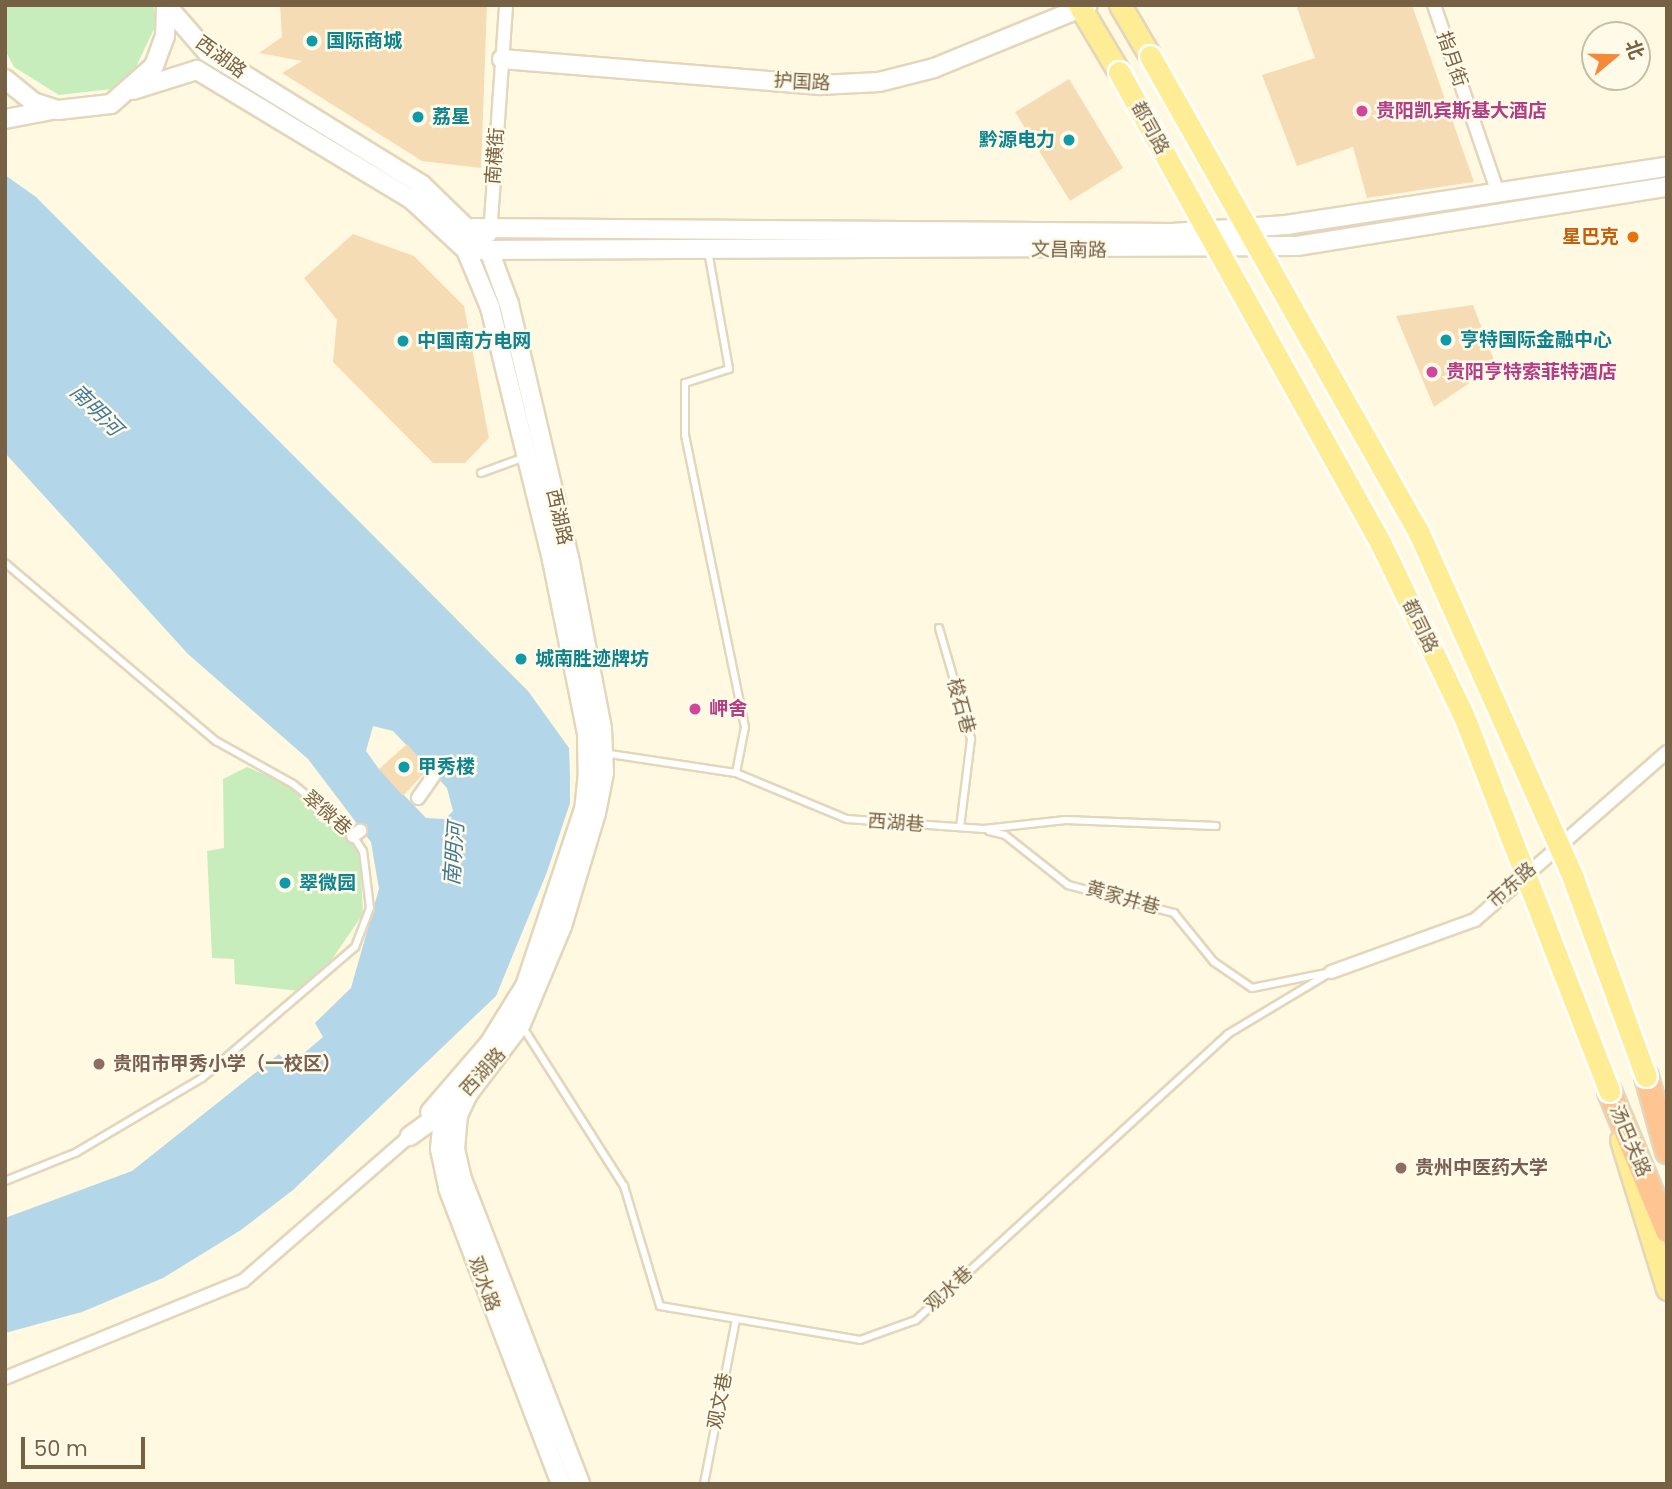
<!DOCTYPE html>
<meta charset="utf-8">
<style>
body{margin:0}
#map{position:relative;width:1672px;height:1489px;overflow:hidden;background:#fef9e0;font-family:Poppins,"Noto Sans SC",sans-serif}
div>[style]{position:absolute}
.green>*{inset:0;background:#c7edbd}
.water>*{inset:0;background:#b3d6e9}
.building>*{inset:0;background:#f6dcb5}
.roads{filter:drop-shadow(2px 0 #e3d6bb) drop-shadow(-2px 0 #e3d6bb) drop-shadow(0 2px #e3d6bb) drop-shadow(0 -2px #e3d6bb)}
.lane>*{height:6px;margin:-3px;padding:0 3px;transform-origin:3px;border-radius:3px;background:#fff}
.street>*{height:12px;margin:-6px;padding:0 6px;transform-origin:6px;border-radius:6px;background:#fff}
.secondary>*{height:18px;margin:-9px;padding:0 9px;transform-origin:9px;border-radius:9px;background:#fff}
.primary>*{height:21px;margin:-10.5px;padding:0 10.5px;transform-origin:10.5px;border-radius:10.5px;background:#ffed96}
.highway>*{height:23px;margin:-11.5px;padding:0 11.5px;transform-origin:11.5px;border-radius:11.5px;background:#fec491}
.bridges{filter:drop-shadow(2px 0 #fff) drop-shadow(-2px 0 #fff) drop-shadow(0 2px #fff) drop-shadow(0 -2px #fff)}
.primary-bridge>*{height:21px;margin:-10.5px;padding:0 10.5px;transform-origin:10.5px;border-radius:10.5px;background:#ffed96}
.dots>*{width:19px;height:19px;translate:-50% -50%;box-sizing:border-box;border:4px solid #fffbe8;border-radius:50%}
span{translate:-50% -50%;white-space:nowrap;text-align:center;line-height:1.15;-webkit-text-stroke:5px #fffbe8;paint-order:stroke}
.culture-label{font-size:19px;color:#0d838f;font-weight:700}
.left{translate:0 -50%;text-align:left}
.right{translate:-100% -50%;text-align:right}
.street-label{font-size:19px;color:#776145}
.hotel-label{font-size:19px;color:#b23c85;font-weight:700}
.food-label{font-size:19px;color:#c56008;font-weight:700}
.education-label{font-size:19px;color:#785e54;font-weight:700}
.water-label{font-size:21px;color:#417a9c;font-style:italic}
.frame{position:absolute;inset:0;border:7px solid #776145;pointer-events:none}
.north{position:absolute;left:1581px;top:21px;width:70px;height:70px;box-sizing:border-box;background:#fffbe8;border:2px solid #c9bda7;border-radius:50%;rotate:71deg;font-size:19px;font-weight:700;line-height:28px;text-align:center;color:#776145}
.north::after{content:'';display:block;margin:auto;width:24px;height:32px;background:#f48939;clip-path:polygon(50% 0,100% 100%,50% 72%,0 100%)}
.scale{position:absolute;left:21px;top:1437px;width:124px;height:32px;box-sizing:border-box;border:4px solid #776145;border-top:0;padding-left:9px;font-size:21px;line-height:24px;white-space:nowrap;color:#776145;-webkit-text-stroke:5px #fffbe8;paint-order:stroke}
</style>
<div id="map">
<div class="green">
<div style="clip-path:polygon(5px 5px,154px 5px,156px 25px,133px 73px,111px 89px,59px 95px,14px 67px,5px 50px)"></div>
<div style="clip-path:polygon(247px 767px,287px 784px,331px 818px,360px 851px,363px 914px,330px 962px,299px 991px,235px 984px,234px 959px,212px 958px,207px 851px,224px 848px,223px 779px)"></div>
</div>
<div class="water">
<div style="clip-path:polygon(evenodd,5px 175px,36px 197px,528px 691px,569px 748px,570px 776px,570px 803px,547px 872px,496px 996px,293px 1190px,241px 1230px,163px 1278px,82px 1312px,5px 1333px,5px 1218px,132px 1171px,279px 1054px,289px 1066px,323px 1037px,315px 1023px,351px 988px,379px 889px,371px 842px,308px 759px,188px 654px,5px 453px,5px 175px,373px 726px,393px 731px,447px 788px,453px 811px,445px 819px,426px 818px,379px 769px,366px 751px,373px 726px)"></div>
</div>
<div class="building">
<div style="clip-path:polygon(280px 5px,487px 5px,481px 168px,422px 161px,282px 73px,302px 61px,259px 53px,282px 37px)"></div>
<div style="clip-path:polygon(1296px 5px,1412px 5px,1474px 182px,1367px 198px,1353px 147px,1297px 166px,1262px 75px,1315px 58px)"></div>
<div style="clip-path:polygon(1069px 79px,1123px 168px,1070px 201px,1015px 112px)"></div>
<div style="clip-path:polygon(353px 234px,414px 256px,464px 306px,489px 438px,465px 463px,433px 463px,333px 362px,337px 320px,304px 278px)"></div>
<div style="clip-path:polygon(1473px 305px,1496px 365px,1434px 407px,1396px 316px)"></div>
<div style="clip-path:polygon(407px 744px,428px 769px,403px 796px,379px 769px)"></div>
</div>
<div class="roads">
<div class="lane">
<div style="left:708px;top:251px;width:120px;rotate:79.9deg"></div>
<div style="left:729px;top:369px;width:46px;rotate:162.3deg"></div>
<div style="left:685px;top:383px;width:52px;rotate:90deg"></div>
<div style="left:685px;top:435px;width:298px;rotate:78.4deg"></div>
<div style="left:745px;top:727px;width:47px;rotate:101.1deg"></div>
<div style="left:481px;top:473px;width:47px;rotate:-20deg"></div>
<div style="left:5px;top:563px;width:276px;rotate:40.2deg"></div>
<div style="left:216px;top:741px;width:88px;rotate:29.2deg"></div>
<div style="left:293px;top:784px;width:72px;rotate:38.8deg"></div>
<div style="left:349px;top:829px;width:26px;rotate:58deg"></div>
<div style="left:363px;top:851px;width:57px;rotate:83deg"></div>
<div style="left:370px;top:908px;width:42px;rotate:111deg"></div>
<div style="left:355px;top:947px;width:201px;rotate:139.4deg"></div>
<div style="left:202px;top:1078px;width:147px;rotate:149.4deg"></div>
<div style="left:75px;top:1153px;width:75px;rotate:158.2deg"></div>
<div style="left:939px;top:628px;width:116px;rotate:73.9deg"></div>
<div style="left:971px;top:739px;width:89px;rotate:97.1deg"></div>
<div style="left:603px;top:753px;width:134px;rotate:8.6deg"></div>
<div style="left:736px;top:773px;width:120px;rotate:22.5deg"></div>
<div style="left:847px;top:819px;width:137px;rotate:4.2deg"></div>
<div style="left:984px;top:829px;width:82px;rotate:-6.3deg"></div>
<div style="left:1066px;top:820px;width:150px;rotate:2.3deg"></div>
<div style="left:989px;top:831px;width:16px;rotate:14deg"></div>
<div style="left:1005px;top:835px;width:80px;rotate:38.4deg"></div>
<div style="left:1068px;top:885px;width:110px;rotate:14.8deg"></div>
<div style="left:1174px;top:913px;width:63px;rotate:50.8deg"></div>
<div style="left:1214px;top:962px;width:46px;rotate:34.4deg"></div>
<div style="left:1252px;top:988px;width:76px;rotate:-11.5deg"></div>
<div style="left:522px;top:1026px;width:190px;rotate:57.5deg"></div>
<div style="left:624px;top:1186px;width:125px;rotate:73.3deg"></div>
<div style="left:660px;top:1306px;width:203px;rotate:9.6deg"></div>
<div style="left:860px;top:1340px;width:59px;rotate:-19.7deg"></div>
<div style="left:916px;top:1320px;width:423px;rotate:-42.5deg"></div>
<div style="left:1228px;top:1034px;width:120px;rotate:-31deg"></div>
<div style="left:704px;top:1484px;width:168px;rotate:-79deg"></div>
</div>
<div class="street">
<div style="left:1434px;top:5px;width:199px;rotate:71.2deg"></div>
<div style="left:490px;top:235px;width:231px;rotate:-86deg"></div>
<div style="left:418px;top:798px;width:28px;rotate:-55deg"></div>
<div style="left:353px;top:836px;width:9px;rotate:-36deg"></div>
<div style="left:1331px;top:972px;width:153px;rotate:-19.9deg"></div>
<div style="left:1475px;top:920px;width:255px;rotate:-41.2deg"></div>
<div style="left:5px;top:1378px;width:257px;rotate:-22.2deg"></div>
<div style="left:243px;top:1281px;width:221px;rotate:-41deg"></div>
</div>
<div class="secondary">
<div style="left:166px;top:5px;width:62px;rotate:48.9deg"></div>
<div style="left:207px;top:52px;width:251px;rotate:31.7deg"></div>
<div style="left:421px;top:184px;width:95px;rotate:44.1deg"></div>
<div style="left:489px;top:250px;width:58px;rotate:69.7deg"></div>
<div style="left:509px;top:304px;width:260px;rotate:76.7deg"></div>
<div style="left:569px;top:557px;width:175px;rotate:79.1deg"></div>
<div style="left:602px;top:729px;width:44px;rotate:87.4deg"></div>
<div style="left:604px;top:773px;width:41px;rotate:101.3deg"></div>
<div style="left:596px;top:813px;width:118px;rotate:106.7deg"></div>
<div style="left:562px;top:926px;width:106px;rotate:112.7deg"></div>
<div style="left:521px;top:1024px;width:88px;rotate:127.1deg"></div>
<div style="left:468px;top:1094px;width:72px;rotate:144.1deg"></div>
<div style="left:502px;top:59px;width:319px;rotate:4.7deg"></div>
<div style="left:820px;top:85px;width:59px;rotate:-2.9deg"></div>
<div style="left:879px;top:82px;width:57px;rotate:-14.3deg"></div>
<div style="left:934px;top:68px;width:166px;rotate:-22.2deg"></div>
<div style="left:5px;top:79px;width:36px;rotate:39deg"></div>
<div style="left:33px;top:102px;width:26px;rotate:18deg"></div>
<div style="left:58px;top:110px;width:53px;rotate:-6.5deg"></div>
<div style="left:111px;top:104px;width:57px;rotate:-41.5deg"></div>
<div style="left:154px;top:66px;width:32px;rotate:-70deg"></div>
<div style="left:165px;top:36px;width:31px;rotate:-88deg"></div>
<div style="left:133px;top:90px;width:67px;rotate:-17.4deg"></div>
<div style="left:197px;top:70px;width:250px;rotate:31.1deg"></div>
<div style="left:411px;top:199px;width:75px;rotate:42.8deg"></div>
<div style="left:466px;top:250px;width:62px;rotate:67.2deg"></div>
<div style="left:490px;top:307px;width:260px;rotate:76.2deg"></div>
<div style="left:552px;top:560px;width:177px;rotate:78.6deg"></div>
<div style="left:587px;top:734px;width:39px;rotate:89deg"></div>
<div style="left:588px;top:773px;width:36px;rotate:96deg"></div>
<div style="left:584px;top:809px;width:187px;rotate:108.4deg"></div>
<div style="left:525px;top:986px;width:68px;rotate:121.8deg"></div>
<div style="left:489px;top:1044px;width:90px;rotate:130.9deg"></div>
<div style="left:5px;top:119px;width:48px;rotate:-10.8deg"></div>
<div style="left:473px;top:228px;width:699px;rotate:0.41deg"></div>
<div style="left:1172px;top:233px;width:114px;rotate:-4deg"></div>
<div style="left:1286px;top:225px;width:385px;rotate:-8.7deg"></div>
<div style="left:480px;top:250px;width:817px;rotate:-0.28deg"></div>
<div style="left:1297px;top:246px;width:375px;rotate:-9.1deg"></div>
<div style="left:467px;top:1096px;width:21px;rotate:115deg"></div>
<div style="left:458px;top:1115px;width:34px;rotate:95deg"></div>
<div style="left:455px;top:1149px;width:31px;rotate:77deg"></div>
<div style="left:462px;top:1179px;width:327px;rotate:68.8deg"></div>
<div style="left:444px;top:1106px;width:43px;rotate:95.3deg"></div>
<div style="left:440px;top:1149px;width:40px;rotate:78deg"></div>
<div style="left:448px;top:1188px;width:317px;rotate:69.1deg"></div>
</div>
<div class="primary">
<div style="left:1079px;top:5px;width:78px;rotate:59.2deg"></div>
<div style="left:1120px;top:5px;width:59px;rotate:59.5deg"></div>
<div style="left:1621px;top:1140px;width:156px;rotate:72.8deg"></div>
</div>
<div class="highway">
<div style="left:1646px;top:1076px;width:78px;rotate:74.4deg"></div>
<div style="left:1609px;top:1091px;width:151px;rotate:67.4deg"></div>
</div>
</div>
<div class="bridges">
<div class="primary-bridge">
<div style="left:1150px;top:56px;width:548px;rotate:60.58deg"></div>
<div style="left:1419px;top:533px;width:378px;rotate:65.9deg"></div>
<div style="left:1573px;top:878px;width:211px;rotate:69.8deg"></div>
<div style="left:1119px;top:72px;width:538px;rotate:60.96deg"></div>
<div style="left:1380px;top:542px;width:196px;rotate:64.3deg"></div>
<div style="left:1465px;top:719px;width:399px;rotate:68.8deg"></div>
</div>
</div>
<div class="dots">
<div style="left:312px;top:41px;background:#0f9aa8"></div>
<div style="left:1362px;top:111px;background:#d1479c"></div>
<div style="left:418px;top:117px;background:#0f9aa8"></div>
<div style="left:1069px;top:140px;background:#0f9aa8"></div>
<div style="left:1633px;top:237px;background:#e8710a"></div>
<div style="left:1446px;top:340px;background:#0f9aa8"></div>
<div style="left:403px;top:341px;background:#0f9aa8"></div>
<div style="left:1432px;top:372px;background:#d1479c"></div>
<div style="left:521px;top:659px;background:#0f9aa8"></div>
<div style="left:695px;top:709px;background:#d1479c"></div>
<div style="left:404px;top:767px;background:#0f9aa8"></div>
<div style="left:285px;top:883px;background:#0f9aa8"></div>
<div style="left:99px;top:1064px;background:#8d6e63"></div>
<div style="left:1401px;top:1168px;background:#8d6e63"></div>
</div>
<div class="culture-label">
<span class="left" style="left:326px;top:41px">国际商城</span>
<span class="left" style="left:432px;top:117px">荔星</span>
<span class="right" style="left:1055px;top:140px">黔源电力</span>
<span class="left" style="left:1460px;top:340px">亨特国际金融中心</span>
<span class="left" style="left:417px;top:341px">中国南方电网</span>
<span class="left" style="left:535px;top:659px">城南胜迹牌坊</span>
<span class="left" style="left:418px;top:767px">甲秀楼</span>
<span class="left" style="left:299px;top:883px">翠微园</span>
</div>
<div class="street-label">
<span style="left:221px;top:57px;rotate:36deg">西湖路</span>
<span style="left:1452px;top:59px;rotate:71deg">指月街</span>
<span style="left:802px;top:82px;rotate:3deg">护国路</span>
<span style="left:1150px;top:128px;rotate:61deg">都司路</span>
<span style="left:495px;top:156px;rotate:-86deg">南横街</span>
<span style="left:1069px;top:250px;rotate:1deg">文昌南路</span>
<span style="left:559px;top:517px;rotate:77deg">西湖路</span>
<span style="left:1420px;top:626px;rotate:64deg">都司路</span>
<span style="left:961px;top:706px;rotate:75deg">梭石巷</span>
<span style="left:327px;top:813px;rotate:41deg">翠微巷</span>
<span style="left:896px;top:823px;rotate:4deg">西湖巷</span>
<span style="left:1512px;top:885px;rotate:-42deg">市东路</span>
<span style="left:1123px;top:898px;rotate:16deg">黄家井巷</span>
<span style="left:483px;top:1072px;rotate:-48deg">西湖路</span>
<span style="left:1630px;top:1141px;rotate:67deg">汤巴关路</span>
<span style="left:484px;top:1284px;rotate:70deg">观水路</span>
<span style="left:949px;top:1289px;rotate:-42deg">观水巷</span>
<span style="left:720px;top:1401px;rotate:-79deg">观文巷</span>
</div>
<div class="hotel-label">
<span class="left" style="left:1376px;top:111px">贵阳凯宾斯基大酒店</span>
<span class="left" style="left:1446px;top:372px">贵阳亨特索菲特酒店</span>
<span class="left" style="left:709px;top:709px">岬舍</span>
</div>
<div class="food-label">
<span class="right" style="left:1619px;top:237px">星巴克</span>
</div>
<div class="education-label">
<span class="left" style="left:113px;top:1064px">贵阳市甲秀小学（一校区）</span>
<span class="left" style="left:1415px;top:1168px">贵州中医药大学</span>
</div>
<div class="water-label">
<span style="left:96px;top:410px;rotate:45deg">南明河</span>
<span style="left:454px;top:854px;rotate:-86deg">南明河</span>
</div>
<div class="frame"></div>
<div class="north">北</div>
<div class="scale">50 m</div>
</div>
